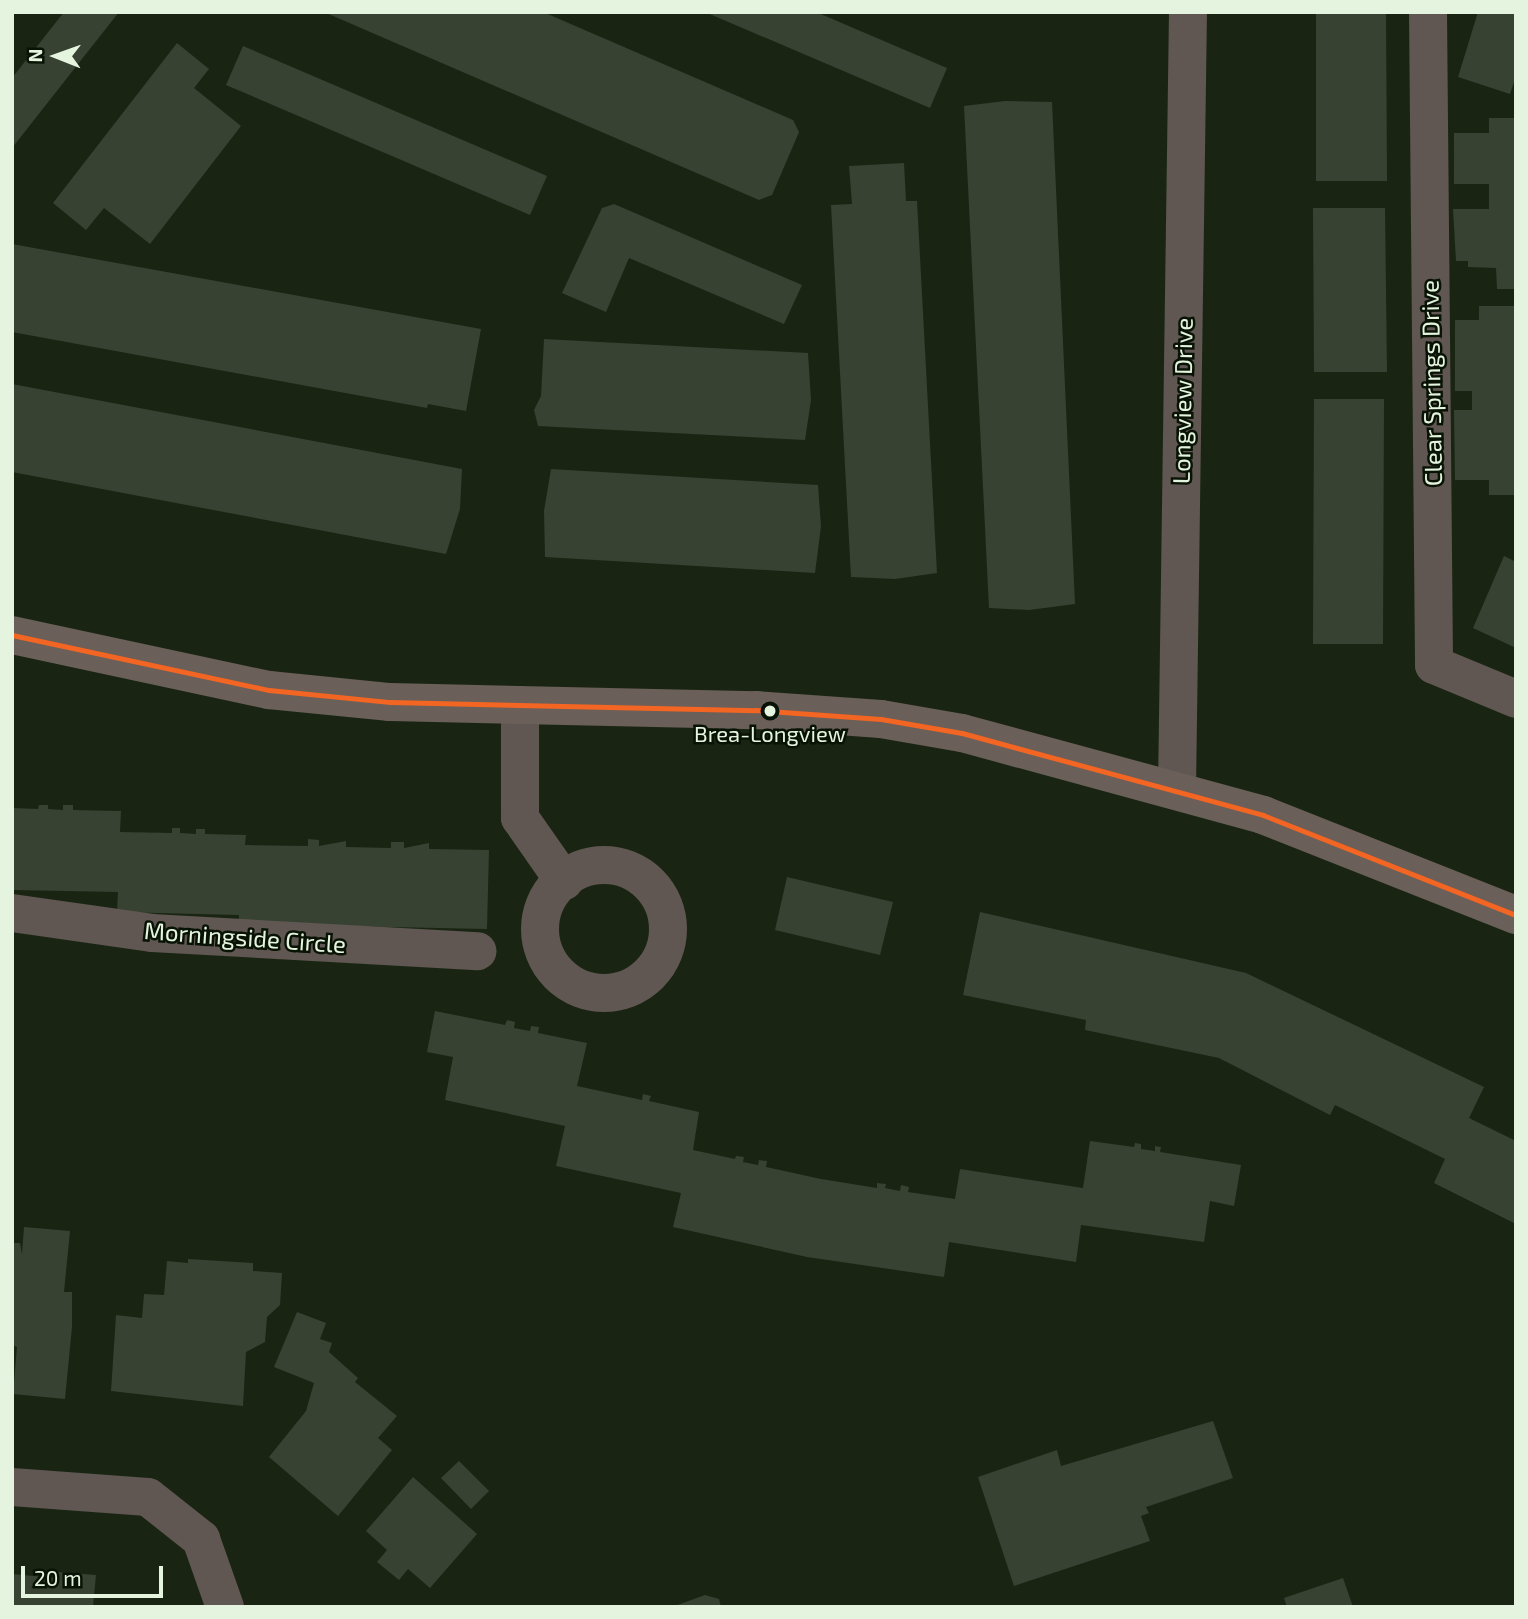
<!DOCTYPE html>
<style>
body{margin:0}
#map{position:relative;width:1528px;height:1619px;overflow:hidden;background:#192512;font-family:"Exo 2",sans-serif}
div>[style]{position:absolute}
.building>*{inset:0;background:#374232}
.street>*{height:38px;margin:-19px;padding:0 19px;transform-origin:19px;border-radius:19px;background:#605652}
.street>.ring{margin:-19px;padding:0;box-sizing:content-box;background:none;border:38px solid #605652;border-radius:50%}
.primary>*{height:38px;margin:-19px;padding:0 19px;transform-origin:19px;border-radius:19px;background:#6a5f59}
.bus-1>*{height:5px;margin:-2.5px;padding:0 2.5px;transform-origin:2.5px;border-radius:2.5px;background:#f26522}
.dots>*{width:19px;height:19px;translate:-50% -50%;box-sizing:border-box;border:4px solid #091305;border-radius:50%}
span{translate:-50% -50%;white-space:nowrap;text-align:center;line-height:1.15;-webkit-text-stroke:5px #091305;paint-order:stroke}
.bus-label{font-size:22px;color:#e5f4de}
.street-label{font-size:24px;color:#e5f4de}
.frame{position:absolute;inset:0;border:14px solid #e5f4de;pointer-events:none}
.north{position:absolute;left:21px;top:21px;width:70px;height:70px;-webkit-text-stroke:5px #091305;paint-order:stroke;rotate:271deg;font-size:19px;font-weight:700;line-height:28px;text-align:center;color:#e5f4de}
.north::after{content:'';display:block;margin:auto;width:24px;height:32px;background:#e5f4de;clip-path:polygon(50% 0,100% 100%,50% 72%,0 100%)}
.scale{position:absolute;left:21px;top:1566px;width:142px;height:32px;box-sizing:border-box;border:4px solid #e5f4de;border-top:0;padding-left:9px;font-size:21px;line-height:24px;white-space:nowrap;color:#e5f4de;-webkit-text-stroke:5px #091305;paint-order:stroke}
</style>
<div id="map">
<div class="building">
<div style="clip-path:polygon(64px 12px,119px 12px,12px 148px,12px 78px)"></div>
<div style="clip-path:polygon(324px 12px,543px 12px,793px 120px,799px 132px,772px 195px,759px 200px)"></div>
<div style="clip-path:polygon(705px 12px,816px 12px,947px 68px,930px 108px)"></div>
<div style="clip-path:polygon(1316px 12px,1386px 12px,1387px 181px,1316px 181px)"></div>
<div style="clip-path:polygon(1478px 12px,1516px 12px,1516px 76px,1510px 94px,1458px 77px)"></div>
<div style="clip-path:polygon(177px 43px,209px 69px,194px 88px,241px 126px,150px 244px,104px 208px,86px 230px,53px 203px)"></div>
<div style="clip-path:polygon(243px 46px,547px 176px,530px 215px,226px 85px)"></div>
<div style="clip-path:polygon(1005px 101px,1052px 102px,1075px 604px,1029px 610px,989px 608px,964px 106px)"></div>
<div style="clip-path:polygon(1489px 118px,1516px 118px,1516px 289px,1497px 289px,1496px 268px,1468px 267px,1468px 261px,1456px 261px,1453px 209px,1489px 209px,1489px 184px,1454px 184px,1454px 133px,1489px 133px)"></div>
<div style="clip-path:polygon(904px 163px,906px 201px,917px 201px,937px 573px,895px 579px,851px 577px,831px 205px,852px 204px,849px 166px)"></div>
<div style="clip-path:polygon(614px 204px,802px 285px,784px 324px,629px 258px,606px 312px,562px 293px,602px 208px)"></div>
<div style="clip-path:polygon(1313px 208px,1385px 208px,1387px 372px,1314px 372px)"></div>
<div style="clip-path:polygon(12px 244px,481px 329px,466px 411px,428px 404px,427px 408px,12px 332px)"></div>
<div style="clip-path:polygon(1479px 306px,1516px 306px,1516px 495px,1489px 495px,1489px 480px,1455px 480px,1454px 410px,1472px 410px,1472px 391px,1455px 391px,1455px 320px,1479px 320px)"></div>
<div style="clip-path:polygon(544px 339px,808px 353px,811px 400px,805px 440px,538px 426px,534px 410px,541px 396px)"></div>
<div style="clip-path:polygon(12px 384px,462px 469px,460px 509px,446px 554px,12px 472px)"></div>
<div style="clip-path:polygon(1314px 399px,1384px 399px,1383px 644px,1313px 644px)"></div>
<div style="clip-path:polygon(551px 469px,818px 485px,821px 526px,815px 573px,545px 557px,544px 511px)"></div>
<div style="clip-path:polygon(1504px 556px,1516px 562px,1516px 648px,1473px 628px)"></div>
<div style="clip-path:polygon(39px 805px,48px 805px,48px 809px,63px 810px,63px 805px,73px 805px,73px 810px,121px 811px,120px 832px,172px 833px,172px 828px,180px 828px,180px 833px,196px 834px,196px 829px,205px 829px,205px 834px,246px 835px,245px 845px,308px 846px,308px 839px,319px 840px,319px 846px,346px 841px,346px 847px,391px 848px,391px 842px,404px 842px,404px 848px,429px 843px,429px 849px,489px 850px,487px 929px,239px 924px,239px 915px,117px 912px,118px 892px,12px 890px,12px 808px,38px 809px)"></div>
<div style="clip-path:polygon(787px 877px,893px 902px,880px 955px,775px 930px)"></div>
<div style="clip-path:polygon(980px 912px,1246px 973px,1484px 1087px,1469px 1118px,1516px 1141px,1516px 1224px,1434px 1183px,1445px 1159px,1335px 1105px,1330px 1115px,1219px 1058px,1085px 1030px,1086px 1020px,963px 995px)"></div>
<div style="clip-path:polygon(435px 1011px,505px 1025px,507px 1020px,515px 1022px,514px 1028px,530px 1031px,531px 1026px,539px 1027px,538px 1033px,587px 1043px,577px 1086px,642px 1100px,643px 1094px,651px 1096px,649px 1101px,699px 1112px,693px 1150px,735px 1159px,736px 1156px,744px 1157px,743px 1162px,758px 1165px,759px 1160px,767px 1161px,766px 1167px,821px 1179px,877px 1188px,877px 1183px,886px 1184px,885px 1188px,900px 1191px,901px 1185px,909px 1187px,908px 1192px,955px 1199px,960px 1169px,1083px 1188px,1090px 1141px,1134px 1147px,1135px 1143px,1141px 1144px,1141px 1149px,1155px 1151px,1155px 1146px,1161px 1147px,1160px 1152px,1241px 1165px,1234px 1206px,1210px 1201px,1204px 1242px,1081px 1225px,1076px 1262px,949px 1242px,944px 1277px,807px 1257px,673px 1227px,681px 1193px,556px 1166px,565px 1126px,445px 1100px,453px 1057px,427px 1052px)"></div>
<div style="clip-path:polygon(24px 1227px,70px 1231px,64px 1292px,72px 1292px,72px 1327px,65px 1399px,13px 1394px,17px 1347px,12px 1345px,12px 1243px,20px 1243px,22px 1254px)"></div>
<div style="clip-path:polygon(188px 1259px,253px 1263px,253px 1271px,282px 1273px,280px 1305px,267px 1317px,265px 1342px,246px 1352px,243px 1406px,111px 1391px,116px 1315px,142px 1318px,144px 1294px,164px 1295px,167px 1261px,188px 1263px)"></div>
<div style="clip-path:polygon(297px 1312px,326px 1323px,320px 1339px,332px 1343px,329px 1352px,358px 1378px,355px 1382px,397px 1416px,378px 1438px,392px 1450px,338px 1516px,269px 1457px,306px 1411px,314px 1383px,274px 1367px)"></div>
<div style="clip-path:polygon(1213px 1421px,1233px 1478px,1146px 1507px,1149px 1513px,1141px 1516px,1150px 1541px,1014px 1586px,978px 1477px,1057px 1450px,1061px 1466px)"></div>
<div style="clip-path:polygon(459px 1461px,489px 1491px,471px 1509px,441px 1478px)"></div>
<div style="clip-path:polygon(413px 1477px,477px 1534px,430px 1588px,408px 1569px,399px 1580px,377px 1562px,387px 1550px,366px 1531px)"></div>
<div style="clip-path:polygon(57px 1572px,96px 1575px,93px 1607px,12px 1607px,12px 1574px,56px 1578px)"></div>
<div style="clip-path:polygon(1343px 1578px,1353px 1607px,1287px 1607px,1284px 1598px)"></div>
<div style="clip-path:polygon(705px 1595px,719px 1599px,721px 1607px,672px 1607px)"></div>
</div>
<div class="street">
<div style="left:1428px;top:12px;width:653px;rotate:89.47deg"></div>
<div style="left:1434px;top:665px;width:89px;rotate:22.5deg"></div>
<div style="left:520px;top:705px;width:113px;rotate:90deg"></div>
<div style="left:520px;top:818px;width:77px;rotate:55.1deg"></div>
<div style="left:1177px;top:789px;width:777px;rotate:-89.19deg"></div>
<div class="ring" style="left:540px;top:865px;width:90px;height:90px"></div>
<div style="left:12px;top:913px;width:141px;rotate:8.1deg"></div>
<div style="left:152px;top:933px;width:326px;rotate:3.2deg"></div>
<div style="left:12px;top:1487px;width:136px;rotate:4.2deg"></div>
<div style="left:148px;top:1497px;width:68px;rotate:38.4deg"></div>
<div style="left:201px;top:1539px;width:72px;rotate:70.6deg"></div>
</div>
<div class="primary">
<div style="left:12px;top:635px;width:263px;rotate:12.1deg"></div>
<div style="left:269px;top:690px;width:122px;rotate:5.7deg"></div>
<div style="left:390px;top:702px;width:366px;rotate:1.3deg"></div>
<div style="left:756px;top:710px;width:125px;rotate:4.1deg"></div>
<div style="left:881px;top:719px;width:82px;rotate:9.8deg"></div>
<div style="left:962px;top:733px;width:312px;rotate:15.2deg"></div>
<div style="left:1263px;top:815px;width:272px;rotate:21.6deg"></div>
</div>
<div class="bus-1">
<div style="left:12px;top:635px;width:263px;rotate:12.1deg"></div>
<div style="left:269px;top:690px;width:122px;rotate:5.7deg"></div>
<div style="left:390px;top:702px;width:366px;rotate:1.3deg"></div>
<div style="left:756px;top:710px;width:125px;rotate:4.1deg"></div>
<div style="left:881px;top:719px;width:82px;rotate:9.8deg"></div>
<div style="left:962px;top:733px;width:312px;rotate:15.2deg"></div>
<div style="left:1263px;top:815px;width:272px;rotate:21.6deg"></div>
</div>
<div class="dots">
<div style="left:770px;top:711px;background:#e5f4de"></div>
</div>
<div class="bus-label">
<span style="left:770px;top:734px">Brea-Longview</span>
</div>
<div class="street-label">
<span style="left:1431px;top:383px;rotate:-91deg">Clear Springs Drive</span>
<span style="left:1182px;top:401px;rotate:-89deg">Longview Drive</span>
<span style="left:245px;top:937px;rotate:4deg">Morningside Circle</span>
</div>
<div class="frame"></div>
<div class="north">N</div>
<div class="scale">20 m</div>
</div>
